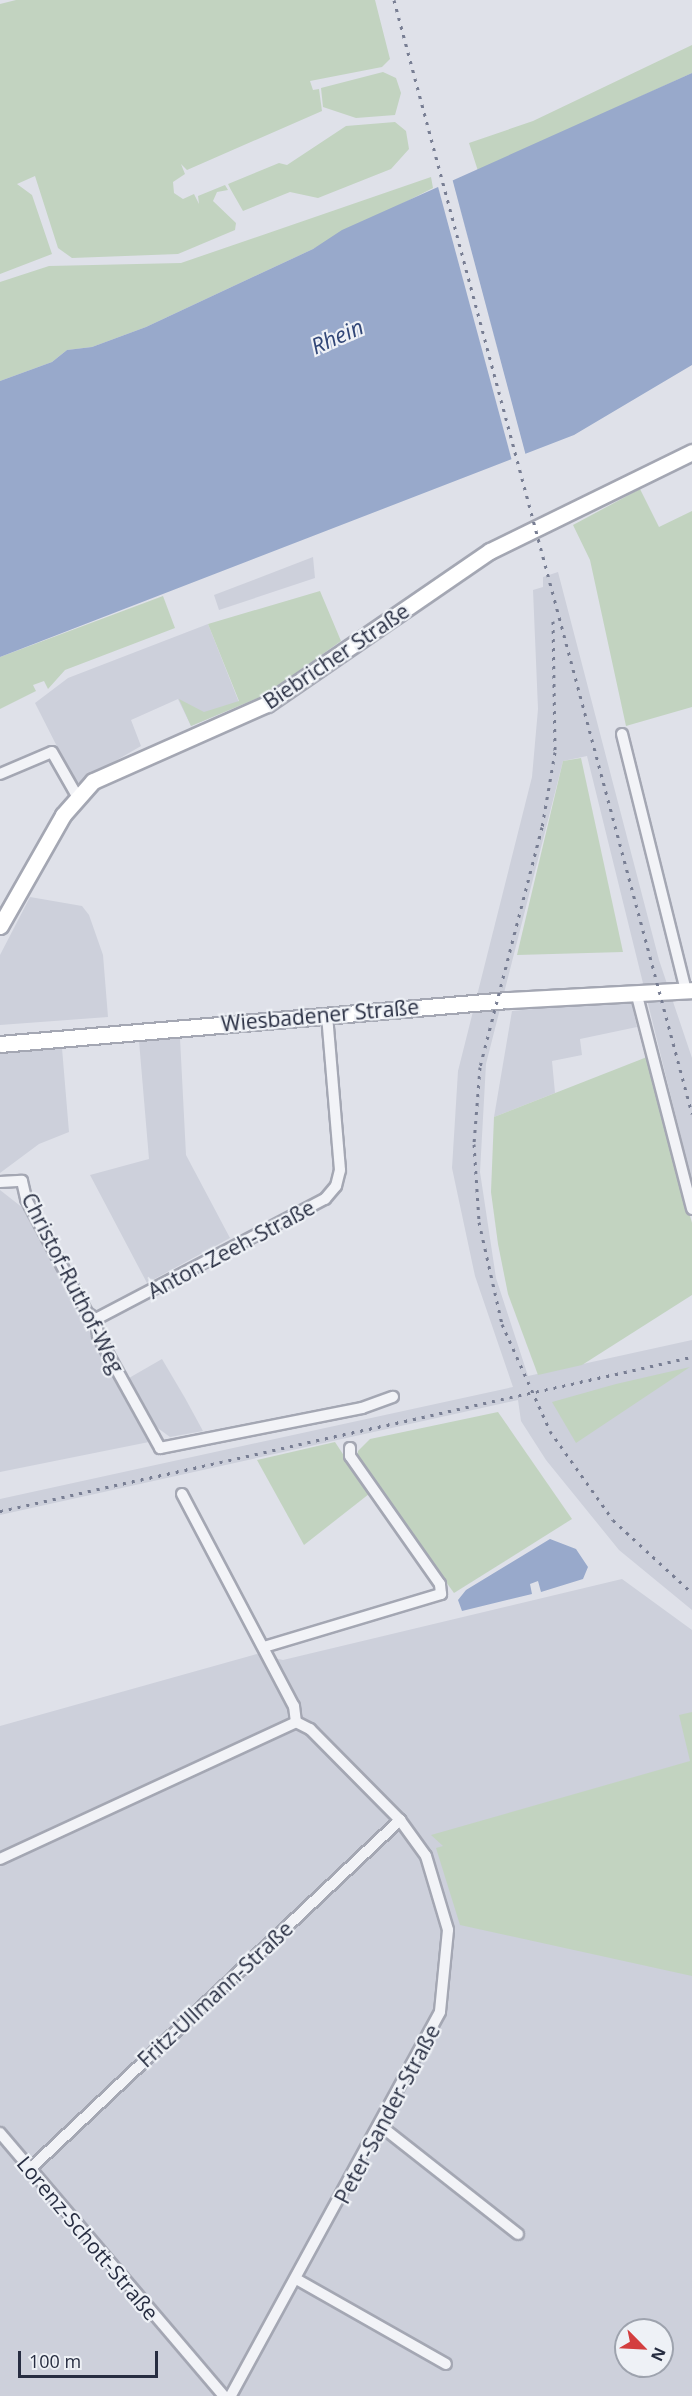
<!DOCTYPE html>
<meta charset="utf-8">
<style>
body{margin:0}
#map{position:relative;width:692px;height:2396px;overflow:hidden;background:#dfe1e9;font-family:"Open Sans",sans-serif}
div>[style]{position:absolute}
.built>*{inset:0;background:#cdd0db}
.green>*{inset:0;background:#c2d3c0}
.water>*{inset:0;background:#98a9cb}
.pier>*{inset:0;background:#dfe1e9}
.roads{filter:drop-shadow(2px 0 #a4a7b3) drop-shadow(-2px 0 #a4a7b3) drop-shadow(0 2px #a4a7b3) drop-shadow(0 -2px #a4a7b3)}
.street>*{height:10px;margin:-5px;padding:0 5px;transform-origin:5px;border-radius:5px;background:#f2f3f7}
.secondary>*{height:15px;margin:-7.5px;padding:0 7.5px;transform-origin:7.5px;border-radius:7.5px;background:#fff}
.rail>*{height:3px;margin-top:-1.5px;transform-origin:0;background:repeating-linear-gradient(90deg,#787e93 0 3px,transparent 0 9px)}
span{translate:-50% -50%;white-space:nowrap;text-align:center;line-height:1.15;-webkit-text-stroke:4.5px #eef1f6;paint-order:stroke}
.street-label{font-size:21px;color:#272d41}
.water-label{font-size:22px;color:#304576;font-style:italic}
.north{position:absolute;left:614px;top:2318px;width:60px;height:60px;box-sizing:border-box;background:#eef1f6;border:2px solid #9ea3ae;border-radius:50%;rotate:114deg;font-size:16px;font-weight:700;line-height:24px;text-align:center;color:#272d41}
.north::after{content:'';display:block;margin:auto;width:21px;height:27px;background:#d33e3f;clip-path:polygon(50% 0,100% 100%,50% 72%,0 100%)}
.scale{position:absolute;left:18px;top:2351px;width:140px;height:27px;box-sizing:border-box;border:3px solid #272d41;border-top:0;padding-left:8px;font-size:18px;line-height:21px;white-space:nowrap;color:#272d41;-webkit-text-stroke:4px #eef1f6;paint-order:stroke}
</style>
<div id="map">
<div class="built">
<div style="clip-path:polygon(313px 557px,315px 578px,219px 610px,214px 595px)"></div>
<div style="clip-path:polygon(558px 572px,659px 960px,692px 1058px,692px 1182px,587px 756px,563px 761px,486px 1064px,480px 1172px,496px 1278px,528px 1376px,692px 1340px,692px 1610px,619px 1550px,546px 1460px,521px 1421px,518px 1400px,0 1515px,0 1499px,513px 1387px,475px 1276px,452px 1168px,458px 1071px,532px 777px,538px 709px,533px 590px,543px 587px,543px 577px)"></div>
<div style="clip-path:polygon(208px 624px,240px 705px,191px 726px,178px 699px,131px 720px,141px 746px,76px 784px,35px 703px,68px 678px)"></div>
<div style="clip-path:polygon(30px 897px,82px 906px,89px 915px,103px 955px,108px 1017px,0 1025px,0 955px)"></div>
<div style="clip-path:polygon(631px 1000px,637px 1027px,580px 1039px,582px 1055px,552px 1061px,555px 1093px,494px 1117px,512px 1011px)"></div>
<div style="clip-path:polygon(180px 1038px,186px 1155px,230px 1238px,147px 1283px,90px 1175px,149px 1159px,139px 1041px)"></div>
<div style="clip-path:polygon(62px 1048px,69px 1132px,39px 1144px,0 1173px,0 1054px)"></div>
<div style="clip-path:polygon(0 1190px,23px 1208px,149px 1442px,0 1472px)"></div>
<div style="clip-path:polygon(162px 1359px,185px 1398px,203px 1431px,170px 1437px,155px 1426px,129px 1378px)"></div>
<div style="clip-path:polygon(evenodd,622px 1579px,692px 1630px,692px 2396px,0 2396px,0 1726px,257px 1654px,283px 1660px,622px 1579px,626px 2330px,662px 2330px,662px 2366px,626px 2366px,626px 2330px)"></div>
</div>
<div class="green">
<div style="clip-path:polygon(16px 0,375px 0,390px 59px,382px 67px,310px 81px,313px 90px,319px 89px,322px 111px,187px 170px,181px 164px,185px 174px,173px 182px,174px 193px,183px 199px,194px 194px,199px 204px,198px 196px,225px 185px,228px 190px,217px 192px,213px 201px,236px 223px,235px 230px,178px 254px,72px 258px,58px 248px,35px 176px,17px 184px,32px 195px,52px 254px,0 274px,0 4px)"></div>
<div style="clip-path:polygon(692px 45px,692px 73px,478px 171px,469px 143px,533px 121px)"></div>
<div style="clip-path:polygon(383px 72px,396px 78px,401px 93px,395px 115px,356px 118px,323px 107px,321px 88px)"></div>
<div style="clip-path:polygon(395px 122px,406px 131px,409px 149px,391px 169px,318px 198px,290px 192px,243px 211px,231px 190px,228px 184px,279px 163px,287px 165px,346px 126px)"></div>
<div style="clip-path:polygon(431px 177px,433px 188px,313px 249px,146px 327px,92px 347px,67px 350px,52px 362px,0 381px,0 282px,49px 266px,181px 263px)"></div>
<div style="clip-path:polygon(640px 489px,659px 527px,692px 511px,692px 707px,626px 726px,590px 560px,573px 525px)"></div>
<div style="clip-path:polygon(320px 591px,341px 641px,265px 695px,191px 726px,179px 699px,204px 712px,239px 701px,208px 624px)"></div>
<div style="clip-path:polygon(163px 596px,175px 628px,65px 670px,48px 689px,44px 681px,33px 685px,36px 691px,0 709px,0 657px)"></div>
<div style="clip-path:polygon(581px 758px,623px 952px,517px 955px,563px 761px)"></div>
<div style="clip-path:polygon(647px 1057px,692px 1223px,692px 1295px,582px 1365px,538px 1375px,508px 1294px,498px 1244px,491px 1192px,494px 1117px)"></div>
<div style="clip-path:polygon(690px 1367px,576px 1443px,552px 1402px,616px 1384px)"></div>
<div style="clip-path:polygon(498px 1412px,572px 1519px,454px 1593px,357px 1459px,358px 1451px,370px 1439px)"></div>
<div style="clip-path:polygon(335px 1442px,369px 1494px,304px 1545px,257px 1460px)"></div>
<div style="clip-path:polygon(692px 1712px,692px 1976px,460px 1925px,436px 1848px,443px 1846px,431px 1835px,690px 1761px,679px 1715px)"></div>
</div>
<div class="water">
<div style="clip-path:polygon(692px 73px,692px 365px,574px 435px,0 657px,0 381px,52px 362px,67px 350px,92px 347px,146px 327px,313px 249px,342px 230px)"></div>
<div style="clip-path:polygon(550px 1539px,576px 1549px,588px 1567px,583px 1579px,541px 1592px,538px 1581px,530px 1584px,532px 1594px,462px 1611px,458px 1600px,466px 1590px)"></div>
</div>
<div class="pier">
<div style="clip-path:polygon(452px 178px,526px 456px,512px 461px,437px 183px)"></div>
</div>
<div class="roads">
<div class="street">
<div style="left:622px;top:734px;width:264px;rotate:76deg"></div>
<div style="left:0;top:774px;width:56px;rotate:-22.9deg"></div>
<div style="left:52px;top:752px;width:51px;rotate:60.4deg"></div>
<div style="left:636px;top:992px;width:224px;rotate:75.5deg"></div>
<div style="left:0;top:1182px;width:22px;rotate:-3deg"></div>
<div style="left:22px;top:1181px;width:18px;rotate:77deg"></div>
<div style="left:26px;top:1199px;width:129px;rotate:61.8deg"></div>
<div style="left:87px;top:1313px;width:11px;rotate:34deg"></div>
<div style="left:96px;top:1319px;width:17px;rotate:83deg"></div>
<div style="left:98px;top:1336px;width:128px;rotate:61deg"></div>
<div style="left:160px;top:1448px;width:206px;rotate:-11.2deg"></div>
<div style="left:362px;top:1408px;width:33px;rotate:-20deg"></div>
<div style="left:96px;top:1319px;width:259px;rotate:-27.7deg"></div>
<div style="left:325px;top:1199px;width:17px;rotate:-50deg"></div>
<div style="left:336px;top:1186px;width:16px;rotate:-76deg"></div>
<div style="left:340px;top:1170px;width:156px;rotate:-94.8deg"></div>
<div style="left:182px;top:1494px;width:240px;rotate:62.2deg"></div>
<div style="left:294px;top:1706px;width:16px;rotate:83deg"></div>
<div style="left:264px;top:1647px;width:185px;rotate:-16.7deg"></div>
<div style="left:441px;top:1594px;width:10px;rotate:-96deg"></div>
<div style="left:440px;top:1584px;width:156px;rotate:-125.1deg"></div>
<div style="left:350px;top:1456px;width:8px;rotate:-90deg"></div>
<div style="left:0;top:1859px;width:326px;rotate:-24.8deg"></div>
<div style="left:296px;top:1722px;width:16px;rotate:27deg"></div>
<div style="left:310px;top:1729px;width:128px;rotate:45.3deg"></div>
<div style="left:400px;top:1820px;width:44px;rotate:54.2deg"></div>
<div style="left:426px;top:1856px;width:77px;rotate:73.4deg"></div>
<div style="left:448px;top:1930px;width:82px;rotate:95.6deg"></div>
<div style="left:440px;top:2012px;width:437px;rotate:118.6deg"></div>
<div style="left:382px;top:2127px;width:173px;rotate:38.2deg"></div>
<div style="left:0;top:2133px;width:345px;rotate:49.6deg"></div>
<div style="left:30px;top:2169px;width:509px;rotate:-43.33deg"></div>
<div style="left:298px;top:2280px;width:170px;rotate:29.6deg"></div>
</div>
<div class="secondary">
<div style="left:0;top:926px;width:128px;rotate:-60.4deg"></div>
<div style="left:63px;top:815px;width:45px;rotate:-48.6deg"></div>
<div style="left:93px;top:781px;width:190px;rotate:-23.9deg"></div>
<div style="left:267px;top:704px;width:270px;rotate:-34.5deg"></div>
<div style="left:490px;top:551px;width:225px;rotate:-26.1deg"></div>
<div style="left:0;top:1044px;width:510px;rotate:-4.95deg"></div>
<div style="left:508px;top:1000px;width:184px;rotate:-3.1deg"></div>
</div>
</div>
<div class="rail">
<div style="left:394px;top:0;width:1153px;rotate:75.02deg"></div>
<div style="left:553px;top:621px;width:131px;rotate:89.1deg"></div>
<div style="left:555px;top:752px;width:76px;rotate:99.8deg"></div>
<div style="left:542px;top:827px;width:248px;rotate:104.5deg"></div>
<div style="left:480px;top:1067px;width:77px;rotate:94.5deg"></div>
<div style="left:474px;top:1144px;width:78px;rotate:86.3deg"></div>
<div style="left:479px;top:1222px;width:105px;rotate:77.3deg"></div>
<div style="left:502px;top:1324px;width:117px;rotate:65.8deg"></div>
<div style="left:550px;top:1431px;width:109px;rotate:54.7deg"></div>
<div style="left:613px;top:1520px;width:108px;rotate:42.7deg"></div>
<div style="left:0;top:1511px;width:709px;rotate:-12.55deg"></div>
</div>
<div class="street-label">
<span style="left:336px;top:656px;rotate:-34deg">Biebricher Straße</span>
<span style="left:320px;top:1015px;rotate:-5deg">Wiesbadener Straße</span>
<span style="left:231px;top:1249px;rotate:-28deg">Anton-Zeeh-Straße</span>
<span style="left:73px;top:1283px;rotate:63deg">Christof-Ruthof-Weg</span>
<span style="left:215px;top:1994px;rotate:-43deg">Fritz-Ullmann-Straße</span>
<span style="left:387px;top:2114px;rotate:-62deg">Peter-Sander-Straße</span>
<span style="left:88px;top:2238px;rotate:50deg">Lorenz-Schott-Straße</span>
</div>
<div class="water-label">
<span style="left:337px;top:336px;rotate:-24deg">Rhein</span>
</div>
<div class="north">N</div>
<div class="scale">100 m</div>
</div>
